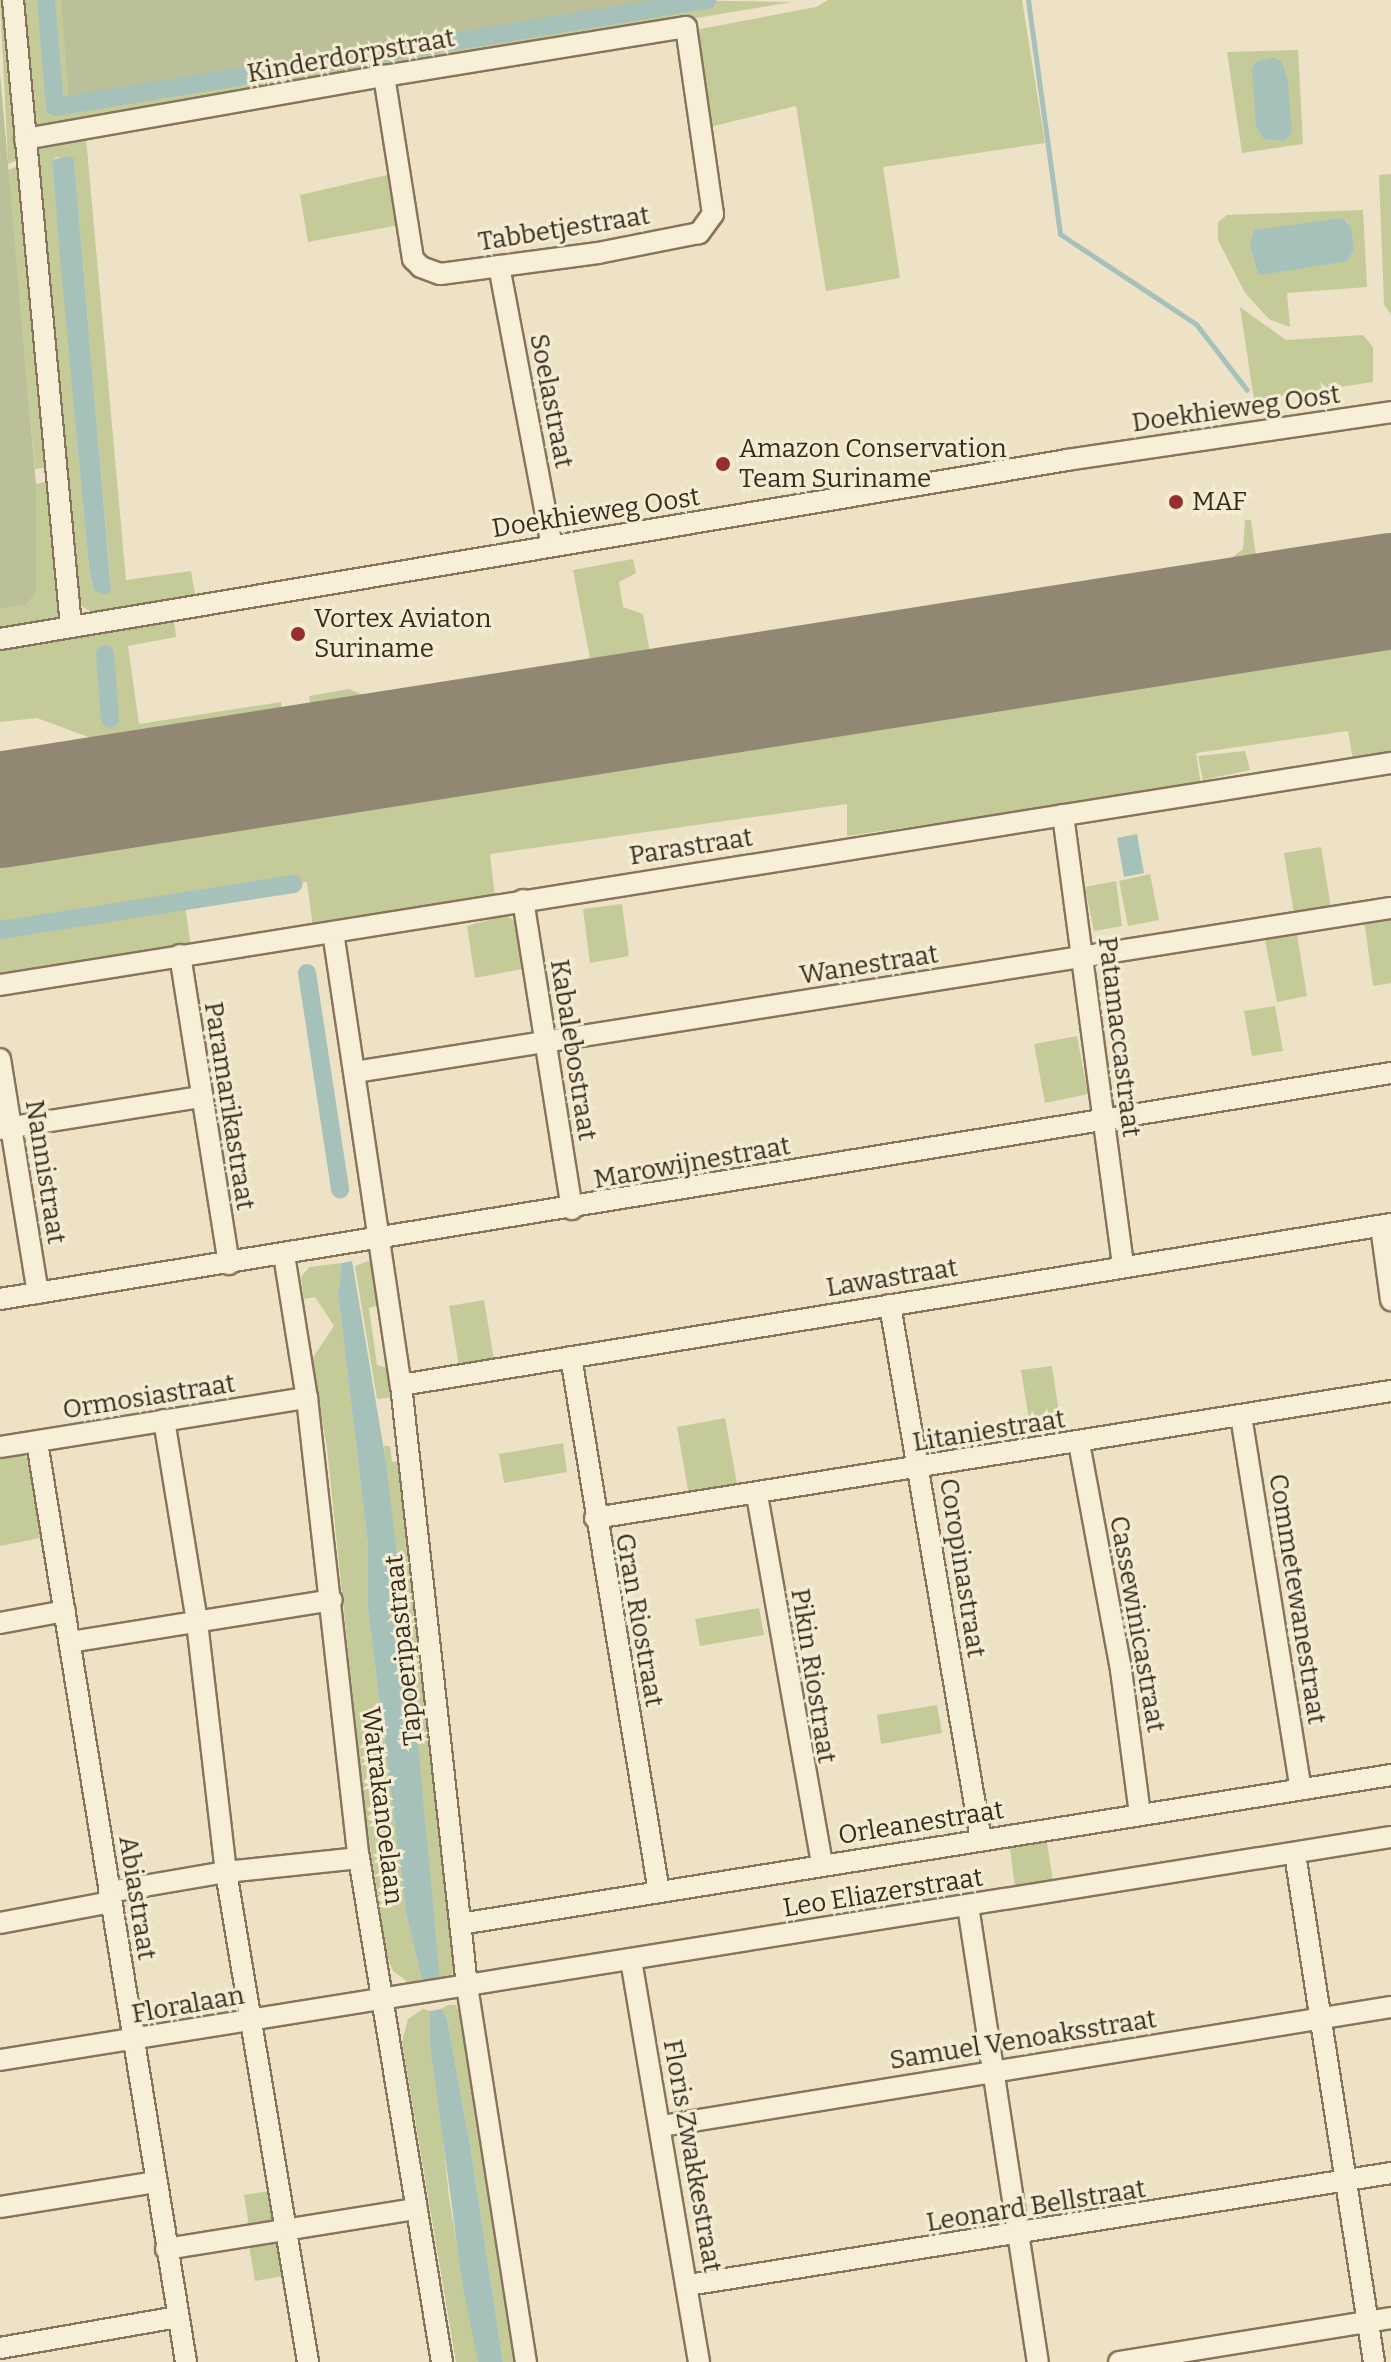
<!DOCTYPE html>
<style>
body{margin:0}
#map{position:relative;width:1391px;height:2362px;overflow:hidden;background:#ede2c5;font-family:Bitter,serif}
div>[style]{position:absolute}
.green>*{inset:0;background:#c4cb99}
.cemetery>*{inset:0;background:#bbc098}
.water>*{inset:0;background:#a6c1ba}
.stream>*{height:5px;margin:-2.5px;padding:0 2.5px;transform-origin:2.5px;border-radius:2.5px;background:#a6c1ba}
.canal>*{height:18px;margin:-9px;padding:0 9px;transform-origin:9px;border-radius:9px;background:#a6c1ba}
.runway>*{height:116px;margin:-58px;padding:0 58px;transform-origin:58px;border-radius:58px;background:#928772}
.roads{filter:drop-shadow(2px 0 #88745b) drop-shadow(-2px 0 #88745b) drop-shadow(0 2px #88745b) drop-shadow(0 -2px #88745b)}
.minor>*{height:20px;margin:-10px;padding:0 10px;transform-origin:10px;border-radius:10px;background:#f8efd8}
.dots>*{width:22px;height:22px;translate:-50% -50%;box-sizing:border-box;border:4px solid #f5ecd4;border-radius:50%}
span{translate:-50% -50%;white-space:nowrap;text-align:center;line-height:1.15;-webkit-text-stroke:6px #f5ecd4;paint-order:stroke}
.street-label{font-size:26px;color:#382c1f}
.poi-label{font-size:26px;color:#382c1f}
.left{translate:0 -50%;text-align:left}
</style>
<div id="map">
<div class="green">
<div style="clip-path:polygon(0 0,6px 0,21px 159px,8px 164px)"></div>
<div style="clip-path:polygon(20px 0,61px 0,70px 100px,663px 0,792px 2px,41px 127px,33px 120px)"></div>
<div style="clip-path:polygon(828px 0,1022px 0,1045px 143px,883px 167px,900px 278px,826px 291px,796px 106px,710px 127px,695px 30px,816px 7px)"></div>
<div style="clip-path:polygon(1298px 50px,1303px 144px,1242px 153px,1227px 52px)"></div>
<div style="clip-path:polygon(evenodd,86px 138px,126px 580px,191px 571px,196px 599px,98px 616px,78px 604px,35px 151px,37px 146px,86px 138px,56px 157px,74px 160px,111px 590px,94px 590px,89px 568px,52px 160px,56px 157px)"></div>
<div style="clip-path:polygon(18px 166px,19px 178px,24px 179px,51px 467px,35px 469px,8px 170px)"></div>
<div style="clip-path:polygon(391px 174px,399px 225px,308px 242px,300px 195px)"></div>
<div style="clip-path:polygon(1391px 174px,1391px 315px,1384px 304px,1379px 175px)"></div>
<div style="clip-path:polygon(evenodd,1363px 210px,1367px 287px,1287px 293px,1290px 327px,1269px 319px,1245px 293px,1218px 240px,1218px 222px,1227px 215px,1363px 210px,1346px 220px,1350px 226px,1257px 271px,1250px 245px,1346px 220px)"></div>
<div style="clip-path:polygon(1240px 307px,1286px 340px,1363px 335px,1373px 347px,1373px 382px,1254px 400px)"></div>
<div style="clip-path:polygon(46px 482px,62px 612px,53px 622px,0 633px,0 609px,26px 605px,36px 593px,36px 484px)"></div>
<div style="clip-path:polygon(1245px 520px,1251px 520px,1257px 563px,1242px 584px,1213px 587px,1210px 562px,1230px 559px,1243px 549px)"></div>
<div style="clip-path:polygon(633px 559px,636px 573px,619px 582px,623px 607px,643px 614px,654px 675px,595px 685px,573px 570px)"></div>
<div style="clip-path:polygon(1190px 567px,1193px 594px,1136px 602px,1133px 574px)"></div>
<div style="clip-path:polygon(174px 618px,176px 637px,128px 646px,139px 724px,281px 702px,287px 738px,145px 758px,37px 718px,0 722px,0 648px)"></div>
<div style="clip-path:polygon(1391px 638px,1391px 754px,1353px 759px,1348px 731px,1196px 753px,1201px 785px,847px 836px,847px 804px,490px 854px,495px 897px,313px 928px,307px 882px,184px 899px,191px 947px,0 978px,0 857px)"></div>
<div style="clip-path:polygon(349px 689px,387px 705px,395px 722px,315px 733px,309px 696px)"></div>
<div style="clip-path:polygon(1245px 751px,1250px 770px,1203px 780px,1198px 756px)"></div>
<div style="clip-path:polygon(1321px 847px,1331px 908px,1294px 914px,1284px 853px)"></div>
<div style="clip-path:polygon(1150px 874px,1159px 920px,1128px 926px,1119px 881px)"></div>
<div style="clip-path:polygon(1116px 881px,1122px 926px,1094px 931px,1085px 887px)"></div>
<div style="clip-path:polygon(622px 904px,629px 956px,590px 963px,583px 909px)"></div>
<div style="clip-path:polygon(506px 915px,519px 924px,527px 968px,475px 978px,467px 926px)"></div>
<div style="clip-path:polygon(1391px 915px,1391px 983px,1373px 986px,1364px 919px)"></div>
<div style="clip-path:polygon(1296px 929px,1307px 996px,1277px 1002px,1264px 935px)"></div>
<div style="clip-path:polygon(1275px 1006px,1283px 1051px,1252px 1056px,1244px 1011px)"></div>
<div style="clip-path:polygon(1077px 1036px,1088px 1094px,1045px 1103px,1034px 1044px)"></div>
<div style="clip-path:polygon(374px 1259px,382px 1304px,369px 1308px,377px 1365px,391px 1369px,394px 1397px,377px 1399px,355px 1266px)"></div>
<div style="clip-path:polygon(342px 1263px,338px 1294px,368px 1545px,368px 1609px,406px 1913px,422px 1980px,409px 1983px,393px 1971px,387px 1956px,365px 1813px,327px 1448px,312px 1359px,334px 1326px,315px 1297px,304px 1299px,301px 1277px,309px 1267px)"></div>
<div style="clip-path:polygon(484px 1300px,494px 1360px,459px 1366px,449px 1306px)"></div>
<div style="clip-path:polygon(1052px 1366px,1061px 1427px,1031px 1432px,1021px 1370px)"></div>
<div style="clip-path:polygon(725px 1418px,738px 1489px,689px 1496px,677px 1427px)"></div>
<div style="clip-path:polygon(563px 1443px,567px 1472px,504px 1483px,499px 1454px)"></div>
<div style="clip-path:polygon(384px 1446px,390px 1446px,392px 1462px,403px 1460px,456px 1965px,450px 1977px,440px 1978px)"></div>
<div style="clip-path:polygon(21px 1453px,33px 1463px,45px 1537px,0 1546px,0 1454px)"></div>
<div style="clip-path:polygon(759px 1608px,764px 1635px,700px 1646px,695px 1619px)"></div>
<div style="clip-path:polygon(937px 1705px,942px 1733px,881px 1744px,877px 1715px)"></div>
<div style="clip-path:polygon(1047px 1842px,1053px 1881px,1015px 1888px,1010px 1848px)"></div>
<div style="clip-path:polygon(448px 2005px,456px 2005px,464px 2021px,518px 2362px,503px 2362px,470px 2145px,447px 2019px,441px 2009px)"></div>
<div style="clip-path:polygon(423px 2009px,430px 2011px,449px 2198px,478px 2362px,456px 2362px,402px 2042px,408px 2019px)"></div>
<div style="clip-path:polygon(275px 2190px,281px 2224px,250px 2232px,244px 2195px)"></div>
<div style="clip-path:polygon(283px 2240px,289px 2275px,255px 2281px,249px 2245px)"></div>
</div>
<div class="cemetery">
<div style="clip-path:polygon(61px 0,663px 0,69px 100px)"></div>
<div style="clip-path:polygon(0 73px,36px 484px,36px 593px,26px 605px,0 609px)"></div>
</div>
<div class="water">
<div style="clip-path:polygon(1273px 57px,1282px 62px,1288px 83px,1292px 132px,1285px 141px,1264px 139px,1256px 127px,1252px 69px,1256px 62px)"></div>
<div style="clip-path:polygon(69px 156px,74px 159px,111px 591px,106px 595px,94px 590px,89px 568px,61px 269px,52px 160px)"></div>
<div style="clip-path:polygon(1343px 218px,1350px 226px,1354px 249px,1347px 261px,1261px 275px,1257px 271px,1250px 245px,1254px 230px)"></div>
<div style="clip-path:polygon(1137px 834px,1144px 873px,1124px 877px,1117px 838px)"></div>
<div style="clip-path:polygon(352px 1261px,386px 1462px,412px 1682px,440px 1978px,422px 1980px,406px 1913px,368px 1609px,368px 1545px,338px 1294px,342px 1263px)"></div>
<div style="clip-path:polygon(441px 2009px,447px 2019px,470px 2145px,503px 2362px,478px 2362px,462px 2281px,430px 2044px,430px 2011px)"></div>
</div>
<div class="stream">
<div style="left:1028px;top:0;width:236px;rotate:82.2deg"></div>
<div style="left:1060px;top:234px;width:163px;rotate:33.5deg"></div>
<div style="left:1196px;top:324px;width:83px;rotate:52.3deg"></div>
</div>
<div class="canal">
<div style="left:46px;top:0;width:107px;rotate:85.2deg"></div>
<div style="left:55px;top:107px;width:661px;rotate:-9.32deg"></div>
<div style="left:105px;top:654px;width:65px;rotate:85.6deg"></div>
<div style="left:0;top:930px;width:297px;rotate:-8.9deg"></div>
<div style="left:307px;top:973px;width:219px;rotate:81.3deg"></div>
</div>
<div class="runway">
<div style="left:0;top:810px;width:1408px;rotate:-8.95deg"></div>
</div>
<div class="roads">
<div class="minor">
<div style="left:13px;top:0;width:630px;rotate:84.71deg"></div>
<div style="left:25px;top:139px;width:364px;rotate:-10deg"></div>
<div style="left:384px;top:76px;width:306px;rotate:-9.2deg"></div>
<div style="left:686px;top:27px;width:189px;rotate:81.8deg"></div>
<div style="left:713px;top:214px;width:24px;rotate:126deg"></div>
<div style="left:699px;top:233px;width:103px;rotate:168.8deg"></div>
<div style="left:598px;top:253px;width:159px;rotate:172.4deg"></div>
<div style="left:440px;top:274px;width:20px;rotate:-160deg"></div>
<div style="left:421px;top:267px;width:11px;rotate:-135deg"></div>
<div style="left:413px;top:259px;width:185px;rotate:-99deg"></div>
<div style="left:499px;top:266px;width:285px;rotate:79.3deg"></div>
<div style="left:0;top:639px;width:1082px;rotate:-9.52deg"></div>
<div style="left:1067px;top:460px;width:328px;rotate:-8.4deg"></div>
<div style="left:1063px;top:815px;width:455px;rotate:82.4deg"></div>
<div style="left:523px;top:900px;width:313px;rotate:81deg"></div>
<div style="left:333px;top:932px;width:458px;rotate:81.5deg"></div>
<div style="left:401px;top:1385px;width:605px;rotate:83.73deg"></div>
<div style="left:467px;top:1986px;width:381px;rotate:81.1deg"></div>
<div style="left:180px;top:955px;width:313px;rotate:81deg"></div>
<div style="left:0;top:985px;width:1409px;rotate:-9.07deg"></div>
<div style="left:0;top:1059px;width:237px;rotate:80.8deg"></div>
<div style="left:355px;top:1072px;width:1049px;rotate:-9deg"></div>
<div style="left:0;top:1129px;width:203px;rotate:-9.1deg"></div>
<div style="left:1381px;top:1226px;width:75px;rotate:82.3deg"></div>
<div style="left:284px;top:1255px;width:145px;rotate:80.9deg"></div>
<div style="left:307px;top:1398px;width:463px;rotate:83.6deg"></div>
<div style="left:359px;top:1858px;width:511px;rotate:80.65deg"></div>
<div style="left:0;top:1299px;width:1409px;rotate:-9.23deg"></div>
<div style="left:890px;top:1305px;width:543px;rotate:80.35deg"></div>
<div style="left:571px;top:1357px;width:542px;rotate:80.66deg"></div>
<div style="left:401px;top:1385px;width:1003px;rotate:-9.24deg"></div>
<div style="left:1241px;top:1416px;width:378px;rotate:80.9deg"></div>
<div style="left:164px;top:1420px;width:205px;rotate:80.7deg"></div>
<div style="left:197px;top:1622px;width:252px;rotate:83.4deg"></div>
<div style="left:226px;top:1872px;width:497px;rotate:80.5deg"></div>
<div style="left:37px;top:1442px;width:932px;rotate:80.8deg"></div>
<div style="left:1079px;top:1443px;width:231px;rotate:79.5deg"></div>
<div style="left:1121px;top:1670px;width:145px;rotate:82.5deg"></div>
<div style="left:0;top:1447px;width:311px;rotate:-9.1deg"></div>
<div style="left:757px;top:1495px;width:376px;rotate:80deg"></div>
<div style="left:595px;top:1518px;width:806px;rotate:-9.07deg"></div>
<div style="left:0;top:1623px;width:66px;rotate:-10.5deg"></div>
<div style="left:70px;top:1642px;width:265px;rotate:-9.1deg"></div>
<div style="left:1295px;top:1854px;width:514px;rotate:81.16deg"></div>
<div style="left:109px;top:1892px;width:119px;rotate:-9.7deg"></div>
<div style="left:226px;top:1872px;width:134px;rotate:-6deg"></div>
<div style="left:968px;top:1906px;width:461px;rotate:81.3deg"></div>
<div style="left:0;top:1923px;width:113px;rotate:-10.7deg"></div>
<div style="left:460px;top:1924px;width:943px;rotate:-9.09deg"></div>
<div style="left:631px;top:1960px;width:408px;rotate:80.4deg"></div>
<div style="left:0;top:2060px;width:1409px;rotate:-9.11deg"></div>
<div style="left:662px;top:2126px;width:739px;rotate:-9.27deg"></div>
<div style="left:0;top:2207px;width:158px;rotate:-9.1deg"></div>
<div style="left:166px;top:2249px;width:254px;rotate:-9.1deg"></div>
<div style="left:688px;top:2285px;width:712px;rotate:-9.05deg"></div>
<div style="left:0;top:2348px;width:181px;rotate:-9.9deg"></div>
<div style="left:1119px;top:2362px;width:276px;rotate:-9.2deg"></div>
</div>
</div>
<div class="dots">
<div style="left:723px;top:464px;background:#962e2c"></div>
<div style="left:1176px;top:502px;background:#962e2c"></div>
<div style="left:298px;top:634px;background:#962e2c"></div>
</div>
<div class="street-label">
<span style="left:351px;top:56px;rotate:-10deg">Kinderdorpstraat</span>
<span style="left:564px;top:229px;rotate:-9deg">Tabbetjestraat</span>
<span style="left:551px;top:401px;rotate:79deg">Soelastraat</span>
<span style="left:1236px;top:409px;rotate:-8deg">Doekhieweg Oost</span>
<span style="left:596px;top:513px;rotate:-9deg">Doekhieweg Oost</span>
<span style="left:691px;top:847px;rotate:-9deg">Parastraat</span>
<span style="left:869px;top:965px;rotate:-9deg">Wanestraat</span>
<span style="left:1119px;top:1037px;rotate:83deg">Patamaccastraat</span>
<span style="left:573px;top:1050px;rotate:81deg">Kabalebostraat</span>
<span style="left:229px;top:1106px;rotate:81deg">Paramarikastraat</span>
<span style="left:692px;top:1163px;rotate:-10deg">Marowijnestraat</span>
<span style="left:45px;top:1172px;rotate:81deg">Nannistraat</span>
<span style="left:892px;top:1278px;rotate:-9deg">Lawastraat</span>
<span style="left:149px;top:1397px;rotate:-9deg">Ormosiastraat</span>
<span style="left:989px;top:1431px;rotate:-9deg">Litaniestraat</span>
<span style="left:962px;top:1568px;rotate:81deg">Coropinastraat</span>
<span style="left:1297px;top:1599px;rotate:81deg">Commetewanestraat</span>
<span style="left:639px;top:1620px;rotate:80deg">Gran Riostraat</span>
<span style="left:1137px;top:1624px;rotate:80deg">Cassewinicastraat</span>
<span style="left:404px;top:1650px;rotate:-96deg">Tapoeripastraat</span>
<span style="left:813px;top:1676px;rotate:81deg">Pikin Riostraat</span>
<span style="left:382px;top:1806px;rotate:83deg">Watrakanoelaan</span>
<span style="left:921px;top:1823px;rotate:-9deg">Orleanestraat</span>
<span style="left:883px;top:1893px;rotate:-9deg">Leo Eliazerstraat</span>
<span style="left:137px;top:1898px;rotate:81deg">Abiastraat</span>
<span style="left:188px;top:2005px;rotate:-10deg">Floralaan</span>
<span style="left:1023px;top:2040px;rotate:-9deg">Samuel Venoaksstraat</span>
<span style="left:692px;top:2156px;rotate:80deg">Floris Zwakkestraat</span>
<span style="left:1036px;top:2206px;rotate:-9deg">Leonard Bellstraat</span>
</div>
<div class="poi-label">
<span class="left" style="left:739px;top:464px">Amazon Conservation<br>Team Suriname</span>
<span class="left" style="left:1192px;top:502px">MAF</span>
<span class="left" style="left:314px;top:634px">Vortex Aviaton<br>Suriname</span>
</div>
</div>
